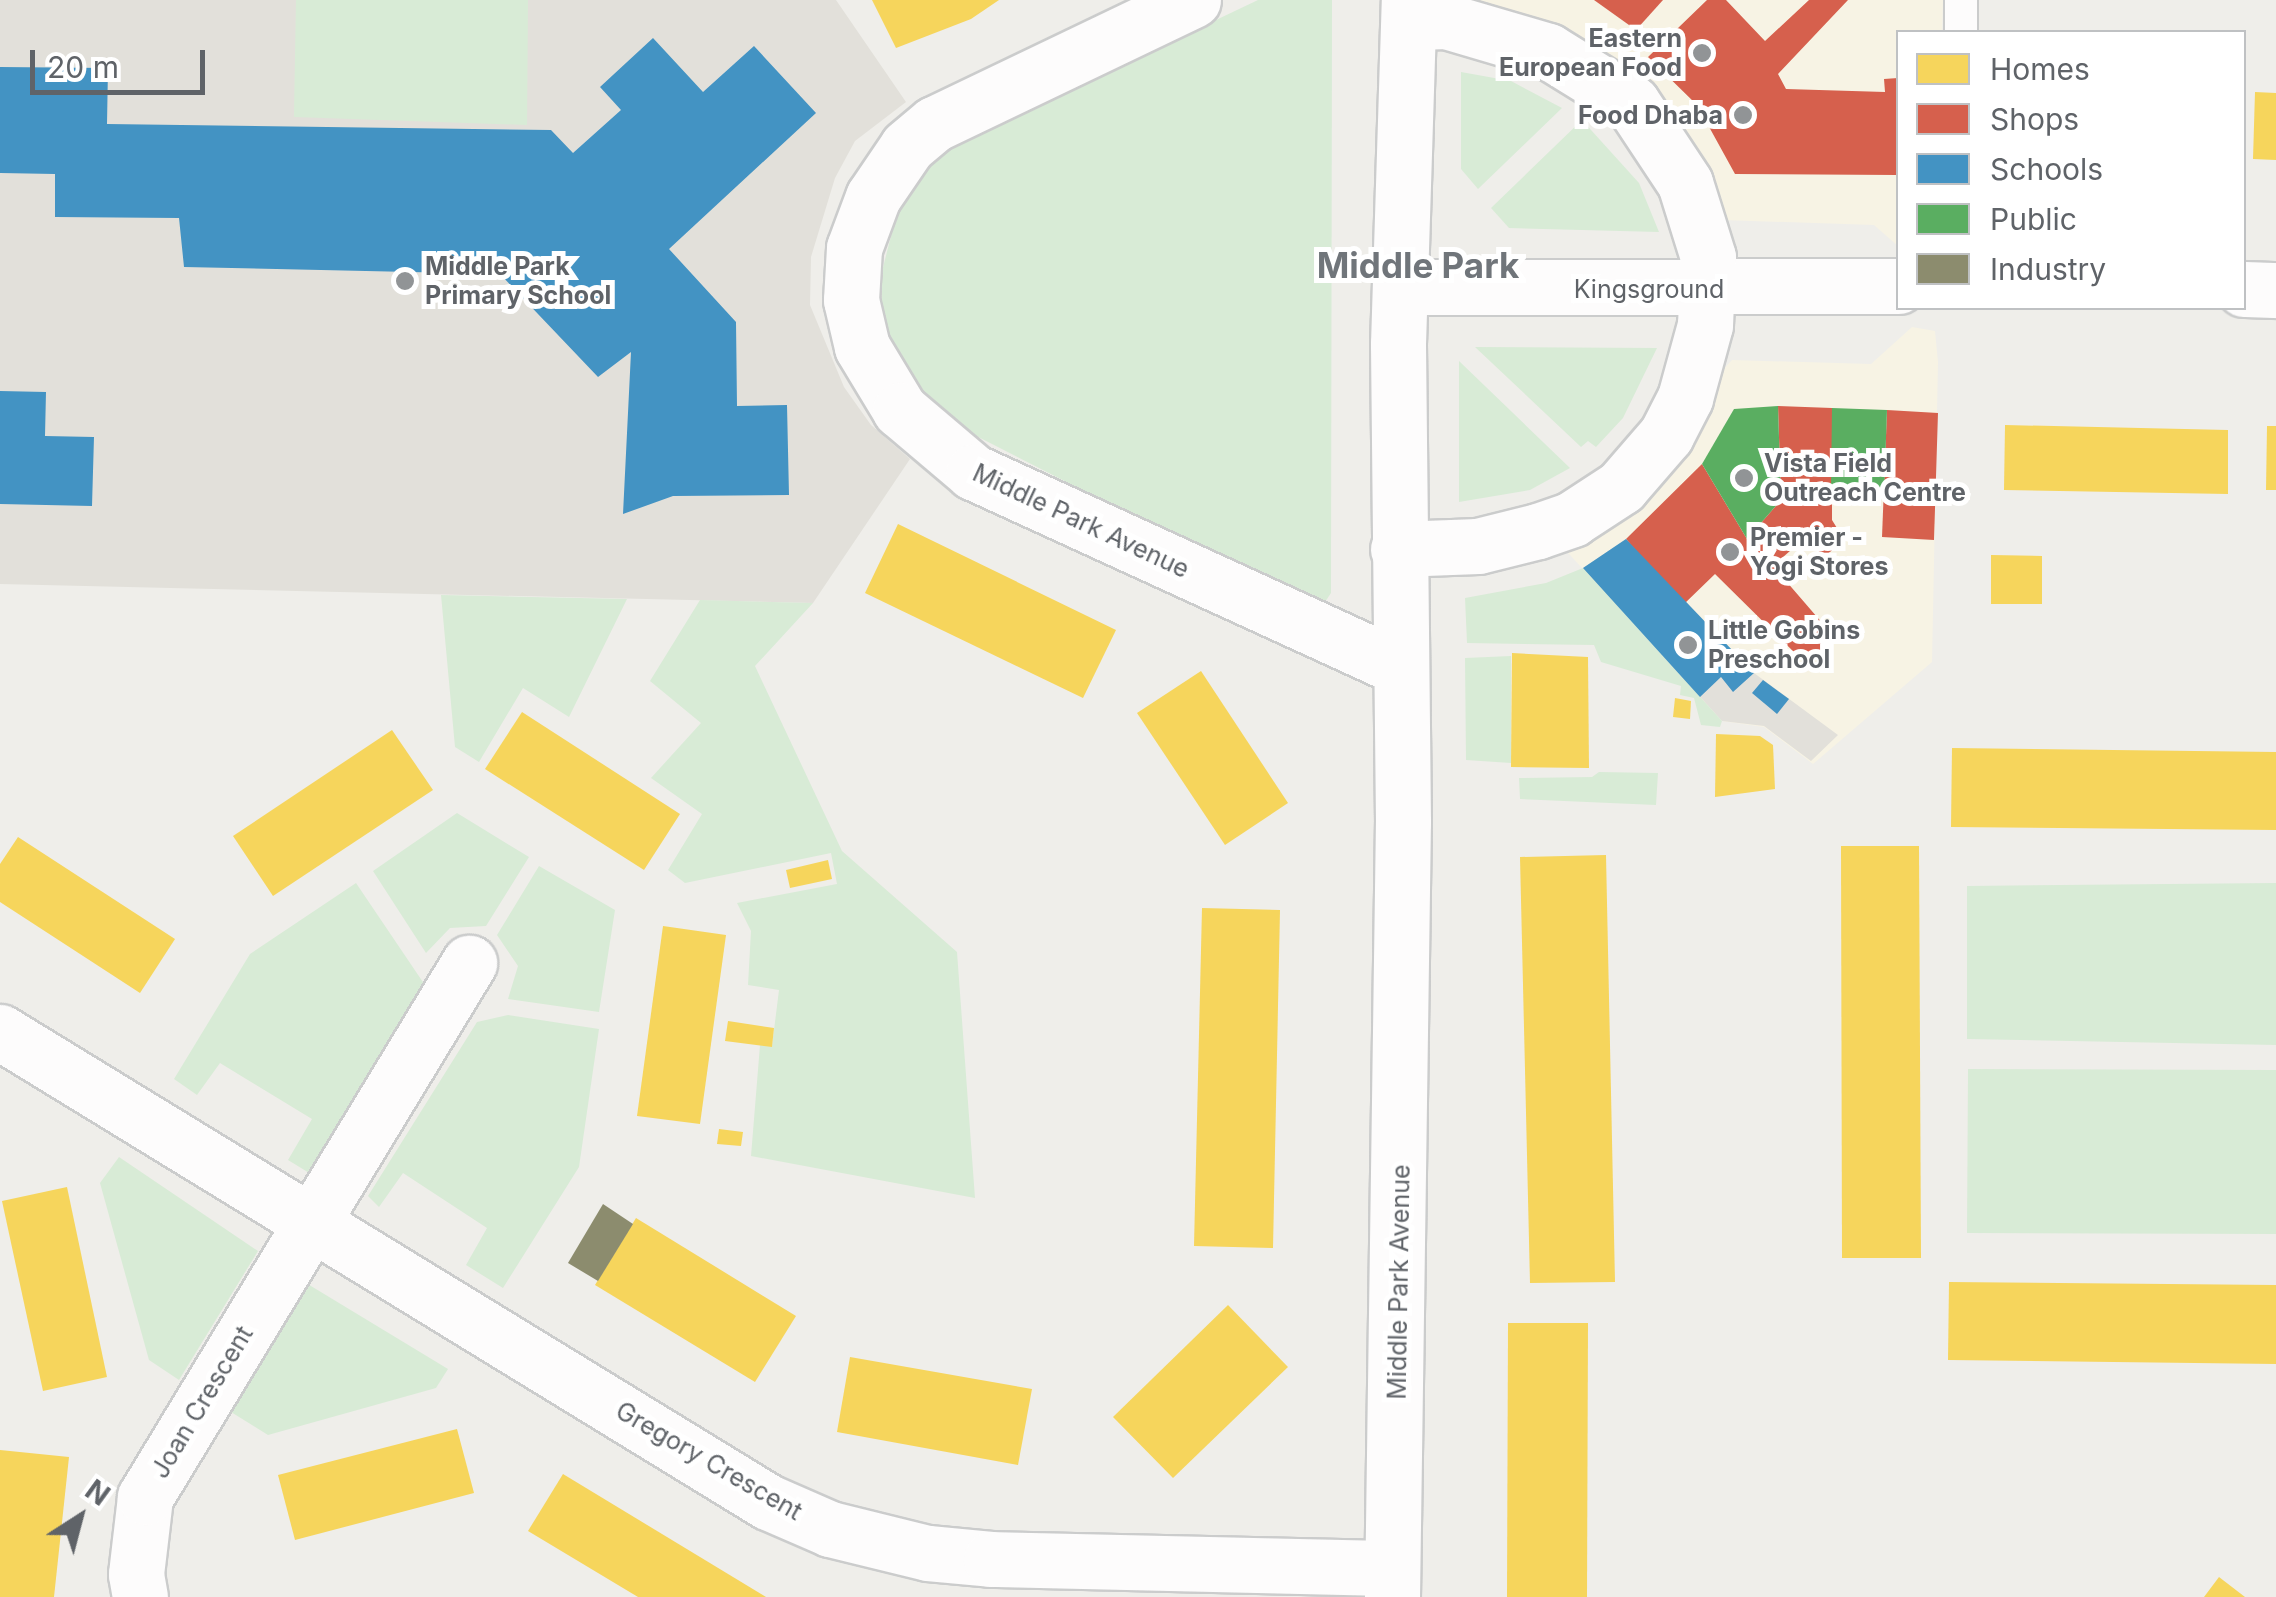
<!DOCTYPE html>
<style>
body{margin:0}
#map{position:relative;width:2276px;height:1597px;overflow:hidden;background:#efeeea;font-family:Inter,sans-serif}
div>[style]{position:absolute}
.commercial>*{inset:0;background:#f7f3e4}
.education>*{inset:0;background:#e2e0da}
.green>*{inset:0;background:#d8ebd6}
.homes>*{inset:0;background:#f6d55c}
.shops>*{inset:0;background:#d6604d}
.schools>*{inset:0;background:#4393c3}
.public>*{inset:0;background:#5aae61}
.industry>*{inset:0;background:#8c8c6e}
.roads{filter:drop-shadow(2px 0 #cbcccc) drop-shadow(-2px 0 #cbcccc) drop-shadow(0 2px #cbcccc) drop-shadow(0 -2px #cbcccc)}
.lane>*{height:32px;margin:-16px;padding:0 16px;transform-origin:16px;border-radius:16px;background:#fdfcfc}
.street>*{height:55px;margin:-27.5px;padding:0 27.5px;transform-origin:27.5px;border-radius:27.5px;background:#fdfcfc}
.secondary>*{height:55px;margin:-27.5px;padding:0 27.5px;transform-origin:27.5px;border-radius:27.5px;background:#fdfcfc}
.dots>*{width:28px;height:28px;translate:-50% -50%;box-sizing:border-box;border:5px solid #fff;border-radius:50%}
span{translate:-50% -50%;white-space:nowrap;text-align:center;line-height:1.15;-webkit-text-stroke:10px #fff;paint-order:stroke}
.poi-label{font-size:25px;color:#5f6368;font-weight:700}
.right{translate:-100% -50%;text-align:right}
.left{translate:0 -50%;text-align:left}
.street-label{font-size:25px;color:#5f6368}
.district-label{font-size:35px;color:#70757a;font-weight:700}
.legend{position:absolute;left:1896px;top:30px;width:350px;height:280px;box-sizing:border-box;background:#fff;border:2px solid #bfc1c3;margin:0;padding:12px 18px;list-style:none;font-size:30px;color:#5f6368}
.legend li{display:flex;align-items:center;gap:20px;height:50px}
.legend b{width:50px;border:2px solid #bfc1c3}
.north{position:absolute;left:30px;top:1467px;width:100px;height:100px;-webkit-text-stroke:8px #fff;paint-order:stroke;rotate:36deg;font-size:28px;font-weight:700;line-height:40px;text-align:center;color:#5f6368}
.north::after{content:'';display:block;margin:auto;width:35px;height:45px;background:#5f6368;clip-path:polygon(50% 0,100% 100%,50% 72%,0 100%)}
.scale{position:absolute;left:30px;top:50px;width:175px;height:45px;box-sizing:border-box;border:5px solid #5f6368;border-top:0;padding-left:12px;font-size:30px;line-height:35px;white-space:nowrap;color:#5f6368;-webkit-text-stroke:8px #fff;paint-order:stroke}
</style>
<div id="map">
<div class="commercial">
<div style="clip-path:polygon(1475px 0,1943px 0,1942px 32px,1898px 32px,1898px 246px,1874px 225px,1722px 220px,1710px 195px)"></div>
<div style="clip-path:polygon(1912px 327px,1935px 331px,1938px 362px,1932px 662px,1813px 764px,1764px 727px,1722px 721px,1560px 544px,1732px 360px,1871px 364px)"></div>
</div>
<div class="education">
<div style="clip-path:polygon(0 0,836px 0,906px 102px,855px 141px,835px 178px,811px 257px,810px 305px,844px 387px,871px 425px,910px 459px,813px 603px,0 584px)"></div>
<div style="clip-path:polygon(1626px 539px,1754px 673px,1838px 735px,1811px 761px,1764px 726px,1722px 721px,1583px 568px)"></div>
</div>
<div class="green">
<div style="clip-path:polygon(296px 0,528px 0,527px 125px,294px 117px)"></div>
<div style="clip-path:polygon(1258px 0,1332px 0,1331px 593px,1319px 611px,943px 419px,897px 362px,883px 317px,880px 279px,897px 213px,911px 182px,941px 151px)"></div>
<div style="clip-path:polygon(1461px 72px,1511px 81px,1562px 108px,1478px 189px,1461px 169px)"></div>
<div style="clip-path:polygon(1582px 120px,1639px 183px,1659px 232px,1509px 228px,1491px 208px)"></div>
<div style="clip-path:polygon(1475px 347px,1657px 348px,1623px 418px,1596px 447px,1588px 441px,1581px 447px)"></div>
<div style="clip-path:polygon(1459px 361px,1570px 468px,1530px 490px,1459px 502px)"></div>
<div style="clip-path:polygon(1583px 568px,1722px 721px,1720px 727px,1701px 725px,1694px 698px,1680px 695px,1681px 686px,1601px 662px,1594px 645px,1467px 643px,1465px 598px,1546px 583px)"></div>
<div style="clip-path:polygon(441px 595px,627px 599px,569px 717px,523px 688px,479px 762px,455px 747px)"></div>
<div style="clip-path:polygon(700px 600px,813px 603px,755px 666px,842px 851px,957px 952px,975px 1198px,751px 1156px,760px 1045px,772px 1046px,779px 990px,748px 985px,751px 931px,737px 903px,837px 884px,831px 853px,685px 883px,668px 870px,702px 814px,651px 778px,701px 723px,650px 681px)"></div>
<div style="clip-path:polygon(1511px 656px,1511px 763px,1466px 760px,1465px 658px)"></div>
<div style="clip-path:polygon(1599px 772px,1658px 773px,1656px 805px,1520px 799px,1519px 778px,1592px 777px)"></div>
<div style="clip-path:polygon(457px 813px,529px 857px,486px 926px,450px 928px,426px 953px,373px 871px)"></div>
<div style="clip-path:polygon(539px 866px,615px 910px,599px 1012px,508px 999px,518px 966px,497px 935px)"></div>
<div style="clip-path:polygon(356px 883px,433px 997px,319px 1179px,288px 1160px,312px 1119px,220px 1063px,197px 1095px,174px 1079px,250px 954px)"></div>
<div style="clip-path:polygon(2276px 883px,2276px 1045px,1967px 1039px,1967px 886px)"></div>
<div style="clip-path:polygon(508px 1015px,599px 1029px,579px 1167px,503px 1288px,466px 1265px,487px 1228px,403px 1173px,379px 1207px,368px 1196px,477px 1022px)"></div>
<div style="clip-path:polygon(1968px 1069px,2276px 1070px,2276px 1234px,1967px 1233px)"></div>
<div style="clip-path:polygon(119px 1157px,258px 1251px,179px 1380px,149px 1360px,100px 1183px)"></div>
<div style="clip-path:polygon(306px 1283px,448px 1369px,436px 1388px,268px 1435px,231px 1412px)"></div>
</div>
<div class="homes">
<div style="clip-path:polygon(872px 0,999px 0,971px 19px,896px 48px)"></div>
<div style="clip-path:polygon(2255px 92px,2276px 93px,2276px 160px,2253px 159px)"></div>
<div style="clip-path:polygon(2005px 425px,2228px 430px,2228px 494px,2004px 490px)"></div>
<div style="clip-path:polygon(2267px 426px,2276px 426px,2276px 490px,2266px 490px)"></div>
<div style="clip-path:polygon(898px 524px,1116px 630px,1083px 698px,865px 593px)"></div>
<div style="clip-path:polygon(1991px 555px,2042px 556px,2042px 604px,1991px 604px)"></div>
<div style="clip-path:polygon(1512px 653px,1588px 657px,1589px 768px,1511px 767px)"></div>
<div style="clip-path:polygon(1201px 671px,1288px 803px,1225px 845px,1137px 713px)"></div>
<div style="clip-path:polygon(1675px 698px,1691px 701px,1690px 719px,1673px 717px)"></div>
<div style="clip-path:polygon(522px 712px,680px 814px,644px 870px,485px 769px)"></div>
<div style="clip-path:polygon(392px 730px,433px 790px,273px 896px,233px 836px)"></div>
<div style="clip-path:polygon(1716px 734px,1760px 736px,1773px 745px,1775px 789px,1715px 797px)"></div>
<div style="clip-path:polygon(1952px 748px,2276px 752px,2276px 830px,1951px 827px)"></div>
<div style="clip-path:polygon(18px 837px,175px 939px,140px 993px,0 902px,0 864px)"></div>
<div style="clip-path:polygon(1841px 846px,1919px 846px,1921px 1258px,1842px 1258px)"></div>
<div style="clip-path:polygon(1606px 855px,1615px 1282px,1530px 1283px,1520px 857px)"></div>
<div style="clip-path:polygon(828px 860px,832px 879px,790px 888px,786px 870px)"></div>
<div style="clip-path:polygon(1202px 908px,1280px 910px,1273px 1248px,1194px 1246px)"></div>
<div style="clip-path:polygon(663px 926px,726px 935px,700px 1124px,637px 1116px)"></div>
<div style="clip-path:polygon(728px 1021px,774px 1028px,772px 1047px,725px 1041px)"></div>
<div style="clip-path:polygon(719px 1129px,743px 1132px,741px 1146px,717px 1144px)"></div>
<div style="clip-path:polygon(67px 1187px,107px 1377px,43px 1391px,2px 1201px)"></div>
<div style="clip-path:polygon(636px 1218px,796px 1316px,755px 1382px,595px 1285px)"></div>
<div style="clip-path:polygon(1949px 1282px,2276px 1285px,2276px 1364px,1948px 1360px)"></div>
<div style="clip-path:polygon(1228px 1305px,1288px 1367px,1173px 1478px,1113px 1417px)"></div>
<div style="clip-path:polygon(1508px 1323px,1588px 1323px,1587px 1597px,1507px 1597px)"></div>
<div style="clip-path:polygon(850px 1357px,1032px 1389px,1018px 1465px,837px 1432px)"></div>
<div style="clip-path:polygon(457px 1429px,474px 1493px,295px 1540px,278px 1475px)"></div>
<div style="clip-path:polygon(0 1450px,69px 1457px,54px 1597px,0 1597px)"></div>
<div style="clip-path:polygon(563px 1474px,766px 1597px,638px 1597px,528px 1531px)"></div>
<div style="clip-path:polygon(2219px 1577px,2245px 1597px,2204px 1597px)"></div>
</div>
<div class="shops">
<div style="clip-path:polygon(1594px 0,1663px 0,1636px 30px)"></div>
<div style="clip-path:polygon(1707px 0,1726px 0,1765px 41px,1809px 0,1848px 0,1778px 74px,1786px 89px,1885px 92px,1884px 79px,1898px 78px,1898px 175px,1735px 174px,1697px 105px,1648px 57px)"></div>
<div style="clip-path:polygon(1778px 406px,1832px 408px,1832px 520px,1845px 541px,1823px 557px,1807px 536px,1773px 566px,1836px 639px,1807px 665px,1715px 574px,1683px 605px,1626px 539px,1702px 464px,1747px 539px,1781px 500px)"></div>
<div style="clip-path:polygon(1887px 410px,1938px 413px,1934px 540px,1882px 537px)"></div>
</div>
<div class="schools">
<div style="clip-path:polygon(653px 38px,703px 92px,754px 46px,816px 113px,669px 249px,736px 322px,737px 406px,787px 405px,789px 495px,673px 496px,623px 514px,631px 352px,598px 377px,500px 274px,184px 267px,179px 218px,55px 217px,55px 174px,0 173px,0 67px,108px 68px,107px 124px,551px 130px,573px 153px,621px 110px,600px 87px)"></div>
<div style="clip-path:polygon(0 391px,46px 392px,45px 436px,94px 437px,92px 506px,0 504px)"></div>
<div style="clip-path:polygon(1626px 539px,1754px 673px,1733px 692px,1721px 677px,1700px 697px,1583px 568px)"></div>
<div style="clip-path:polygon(1763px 680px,1789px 699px,1777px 714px,1752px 693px)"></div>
</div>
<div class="public">
<div style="clip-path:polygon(1778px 406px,1781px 500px,1747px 539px,1702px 464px,1734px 409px)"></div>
<div style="clip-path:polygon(1832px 408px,1887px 410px,1884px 495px,1831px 491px)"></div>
</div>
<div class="industry">
<div style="clip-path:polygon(603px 1204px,633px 1224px,598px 1281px,568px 1263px)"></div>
</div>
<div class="roads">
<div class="lane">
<div style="left:1961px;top:32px;width:32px;rotate:-90deg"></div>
</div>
<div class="street">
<div style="left:1193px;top:0;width:287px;rotate:154.4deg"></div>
<div style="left:934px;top:124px;width:35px;rotate:140deg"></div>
<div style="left:907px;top:147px;width:60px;rotate:124.2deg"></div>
<div style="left:873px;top:197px;width:54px;rotate:110.4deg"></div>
<div style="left:854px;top:248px;width:52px;rotate:93.3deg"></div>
<div style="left:851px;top:300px;width:48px;rotate:76.8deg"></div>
<div style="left:862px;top:347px;width:74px;rotate:58.9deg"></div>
<div style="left:900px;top:410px;width:96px;rotate:40.3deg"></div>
<div style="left:973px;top:472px;width:466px;rotate:24.6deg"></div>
<div style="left:1400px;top:287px;width:498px;rotate:-0.1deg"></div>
<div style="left:2244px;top:289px;width:32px;rotate:2deg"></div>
<div style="left:1398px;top:549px;width:80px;rotate:-2.1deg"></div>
<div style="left:1478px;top:546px;width:62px;rotate:-14deg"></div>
<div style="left:1538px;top:531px;width:36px;rotate:-19deg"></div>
<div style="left:1572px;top:519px;width:59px;rotate:-33.1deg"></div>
<div style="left:1621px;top:487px;width:69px;rotate:-49.1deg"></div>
<div style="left:1666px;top:435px;width:42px;rotate:-62.8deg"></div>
<div style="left:1685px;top:398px;width:76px;rotate:-74.7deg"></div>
<div style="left:1705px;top:325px;width:68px;rotate:-87.5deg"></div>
<div style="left:1708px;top:257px;width:77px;rotate:-107.3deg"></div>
<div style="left:1685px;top:183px;width:96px;rotate:-123.5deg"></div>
<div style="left:1632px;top:103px;width:99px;rotate:-148.2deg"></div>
<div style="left:1548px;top:51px;width:106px;rotate:-163.6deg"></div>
<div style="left:1446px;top:21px;width:37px;rotate:178deg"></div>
<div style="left:0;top:1032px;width:900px;rotate:31.47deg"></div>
<div style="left:768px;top:1502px;width:68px;rotate:23.5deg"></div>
<div style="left:830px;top:1529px;width:101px;rotate:13.8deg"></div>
<div style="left:928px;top:1553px;width:63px;rotate:5.4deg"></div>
<div style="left:991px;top:1559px;width:401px;rotate:1.3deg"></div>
<div style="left:140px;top:1597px;width:23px;rotate:-100deg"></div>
<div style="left:136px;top:1574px;width:78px;rotate:-83.3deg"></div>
<div style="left:145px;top:1497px;width:625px;rotate:-58.75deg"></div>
</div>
<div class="secondary">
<div style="left:1392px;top:1597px;width:775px;rotate:-89.19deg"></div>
<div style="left:1403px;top:822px;width:478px;rotate:-90.6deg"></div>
<div style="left:1398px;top:344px;width:344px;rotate:-88.2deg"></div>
</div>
</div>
<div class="dots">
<div style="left:1702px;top:53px;background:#919496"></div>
<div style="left:1743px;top:115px;background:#919496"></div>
<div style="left:405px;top:281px;background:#919496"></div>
<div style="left:1744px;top:478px;background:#919496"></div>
<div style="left:1730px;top:552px;background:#919496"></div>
<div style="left:1688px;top:645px;background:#919496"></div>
</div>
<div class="poi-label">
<span class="right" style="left:1682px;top:53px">Eastern<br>European Food</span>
<span class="right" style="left:1723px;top:115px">Food Dhaba</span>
<span class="left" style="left:425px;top:281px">Middle Park<br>Primary School</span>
<span class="left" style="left:1764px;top:478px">Vista Field<br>Outreach Centre</span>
<span class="left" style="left:1750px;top:552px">Premier -<br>Yogi Stores</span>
<span class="left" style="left:1708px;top:645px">Little Gobins<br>Preschool</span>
</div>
<div class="street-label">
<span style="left:1649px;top:289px">Kingsground</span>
<span style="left:1081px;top:521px;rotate:25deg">Middle Park Avenue</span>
<span style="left:1399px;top:1282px;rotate:-89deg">Middle Park Avenue</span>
<span style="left:202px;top:1402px;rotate:-59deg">Joan Crescent</span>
<span style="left:709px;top:1461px;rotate:30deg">Gregory Crescent</span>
</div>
<div class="district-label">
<span style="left:1418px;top:265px">Middle Park</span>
</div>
<ul class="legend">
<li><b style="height:28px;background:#f6d55c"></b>Homes</li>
<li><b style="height:28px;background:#d6604d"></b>Shops</li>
<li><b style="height:28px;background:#4393c3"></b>Schools</li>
<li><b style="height:28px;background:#5aae61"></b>Public</li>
<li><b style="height:28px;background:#8c8c6e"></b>Industry</li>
</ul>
<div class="north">N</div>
<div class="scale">20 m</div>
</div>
